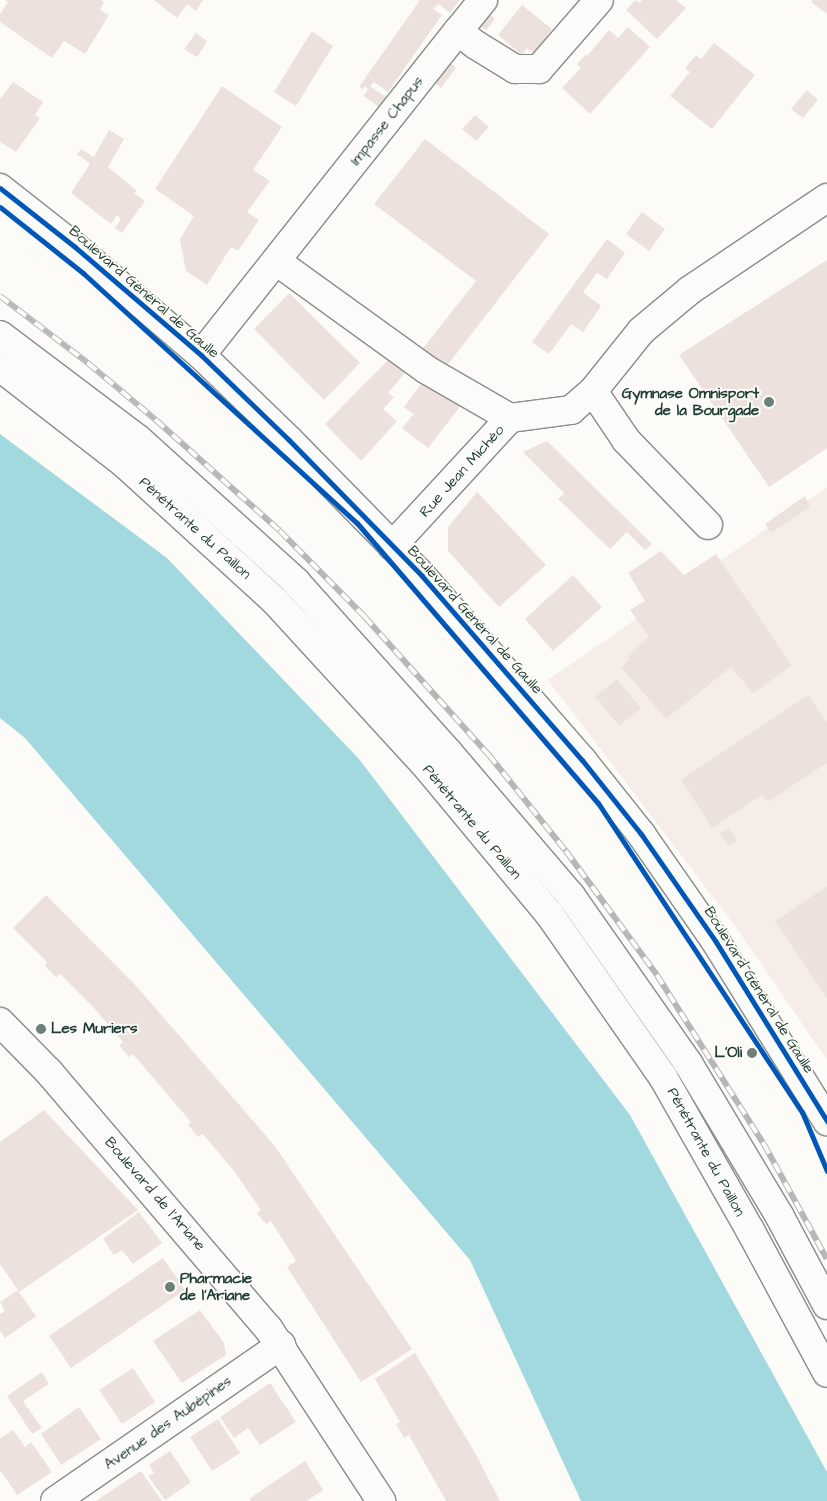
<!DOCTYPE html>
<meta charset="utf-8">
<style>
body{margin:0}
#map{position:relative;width:827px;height:1501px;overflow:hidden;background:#fcfbf8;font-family:"Architects Daughter",sans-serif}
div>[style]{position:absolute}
.built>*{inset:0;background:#f7ede8}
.water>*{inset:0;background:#a1d9de}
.building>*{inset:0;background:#ede1de}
.roads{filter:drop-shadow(1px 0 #888d8a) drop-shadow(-1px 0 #888d8a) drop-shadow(0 1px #888d8a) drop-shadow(0 -1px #888d8a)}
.minor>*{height:28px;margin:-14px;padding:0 14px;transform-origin:14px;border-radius:14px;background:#fbfbf9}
.major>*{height:28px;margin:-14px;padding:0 14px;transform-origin:14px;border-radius:14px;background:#fbfbf9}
.rail>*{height:5.5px;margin-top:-2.75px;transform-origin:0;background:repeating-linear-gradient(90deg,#fdfcf7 0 11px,#b5b8b6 0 22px);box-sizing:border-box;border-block:1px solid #b5b8b6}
.cycleway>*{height:5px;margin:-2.5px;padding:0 2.5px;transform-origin:2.5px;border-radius:2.5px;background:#0057b8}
.dots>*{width:14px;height:14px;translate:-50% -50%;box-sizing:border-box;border:2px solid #fdfcf7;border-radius:50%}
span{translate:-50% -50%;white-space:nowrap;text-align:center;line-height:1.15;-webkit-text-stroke:4px #fdfcf7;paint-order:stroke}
.street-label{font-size:15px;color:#1f3d34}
.poi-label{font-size:15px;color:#1f3d34;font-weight:700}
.right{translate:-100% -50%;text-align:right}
.left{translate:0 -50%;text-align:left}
</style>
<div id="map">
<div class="built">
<div style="clip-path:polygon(827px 487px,827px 1060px,735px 926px,548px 680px)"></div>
</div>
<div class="water">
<div style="clip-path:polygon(0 434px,167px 558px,359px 759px,630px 1115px,827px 1472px,827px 1501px,581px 1501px,470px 1260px,25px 738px,0 718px)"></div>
</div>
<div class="building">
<div style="clip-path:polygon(5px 0,101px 0,104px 2px,100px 10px,109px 15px,85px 54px,64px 41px,52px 58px,0 22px,0 14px,8px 2px)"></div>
<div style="clip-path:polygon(154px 0,203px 0,196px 11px,187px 4px,177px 18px)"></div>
<div style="clip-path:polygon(420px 0,460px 0,450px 13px,438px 4px,433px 9px,442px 15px,388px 92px,374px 82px,370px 86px,386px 97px,379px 107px,364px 96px,368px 89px,365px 86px,363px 89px,359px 87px)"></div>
<div style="clip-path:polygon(635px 0,639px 3px,642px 0,676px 0,686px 8px,657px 39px,626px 10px)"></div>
<div style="clip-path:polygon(813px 0,827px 0,827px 14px,811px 2px)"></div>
<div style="clip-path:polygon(522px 5px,552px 29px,534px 53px,527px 48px,522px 55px,498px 35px)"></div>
<div style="clip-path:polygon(489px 14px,495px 19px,486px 30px,480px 26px)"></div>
<div style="clip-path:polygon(628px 27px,650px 47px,590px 114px,562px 88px,581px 68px,577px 64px,586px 54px,587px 56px,609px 30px,618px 38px)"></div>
<div style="clip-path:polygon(312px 31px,333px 46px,296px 106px,274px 92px)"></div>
<div style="clip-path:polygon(196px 33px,207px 41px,197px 57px,184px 49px)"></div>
<div style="clip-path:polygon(714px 43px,755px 75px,712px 129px,670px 96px,690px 72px,685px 68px,696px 55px,701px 59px)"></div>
<div style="clip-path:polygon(450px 63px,456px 68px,441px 88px,434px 82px)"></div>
<div style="clip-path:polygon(13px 82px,43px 102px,35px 115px,40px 118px,16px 152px,0 142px,0 99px)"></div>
<div style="clip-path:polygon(222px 86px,282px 127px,253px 170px,270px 181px,247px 212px,259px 220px,238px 251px,231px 247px,207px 285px,186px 271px,180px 239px,194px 216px,155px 189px)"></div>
<div style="clip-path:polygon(807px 90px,818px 100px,803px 118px,791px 109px)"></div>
<div style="clip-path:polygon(475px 115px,489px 127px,476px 141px,462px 129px)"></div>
<div style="clip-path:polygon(109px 130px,124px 139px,108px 167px,137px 191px,134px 193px,145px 201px,122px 233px,115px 228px,121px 219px,117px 215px,111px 224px,71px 193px,90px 164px,77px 154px,81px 149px,94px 157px)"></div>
<div style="clip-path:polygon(425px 139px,549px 234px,446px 367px,420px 352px,476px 281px,374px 204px)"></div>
<div style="clip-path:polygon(642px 212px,665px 229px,649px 251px,626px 234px)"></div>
<div style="clip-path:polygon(607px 239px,625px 253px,607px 279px,597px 273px,583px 292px,601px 306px,583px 332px,571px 324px,549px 354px,532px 342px)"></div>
<div style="clip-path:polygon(827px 260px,827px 448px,769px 487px,679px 355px)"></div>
<div style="clip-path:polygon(289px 293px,360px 363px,324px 400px,254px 329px)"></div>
<div style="clip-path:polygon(390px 358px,410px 367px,388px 393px,394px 397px,383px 409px,397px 421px,361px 461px,325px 424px)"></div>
<div style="clip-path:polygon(426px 377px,462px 404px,428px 448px,402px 428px,414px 414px,404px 407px)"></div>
<div style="clip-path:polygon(547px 441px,652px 544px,645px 550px,627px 532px,610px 549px,558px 499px,564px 493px,523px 452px)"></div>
<div style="clip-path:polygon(477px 492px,546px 565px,499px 607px,448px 551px,448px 527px)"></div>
<div style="clip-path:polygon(805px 496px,810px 507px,771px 533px,765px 524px)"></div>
<div style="clip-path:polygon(661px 551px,684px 575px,716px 554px,792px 666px,753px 693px,731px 667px,666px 719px,621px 667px,630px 659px,627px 656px,649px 637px,630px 610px,645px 601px,628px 573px)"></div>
<div style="clip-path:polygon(573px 575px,602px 607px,553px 651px,525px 619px)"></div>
<div style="clip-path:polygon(617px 679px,641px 708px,619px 726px,595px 697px)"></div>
<div style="clip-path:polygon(808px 695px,827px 723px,827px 763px,768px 802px,762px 795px,712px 828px,681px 780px)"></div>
<div style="clip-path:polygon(729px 828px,737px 840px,729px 846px,720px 834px)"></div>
<div style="clip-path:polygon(827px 886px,827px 999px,775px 921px)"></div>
<div style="clip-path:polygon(46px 895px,138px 988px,274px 1145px,412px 1349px,361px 1382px,287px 1267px,296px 1261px,271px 1221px,266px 1224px,257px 1213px,261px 1210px,234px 1171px,203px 1134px,198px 1137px,188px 1125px,191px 1122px,133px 1054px,129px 1057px,119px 1045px,123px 1042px,94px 1008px,60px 974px,56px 977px,45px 966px,47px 962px,13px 928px)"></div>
<div style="clip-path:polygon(44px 1110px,138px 1210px,19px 1292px,36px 1316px,5px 1338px,0 1331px,0 1314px,5px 1311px,0 1302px,18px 1290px,0 1264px,0 1142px)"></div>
<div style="clip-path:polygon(139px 1212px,162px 1243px,133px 1264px,122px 1250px,114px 1255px,103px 1239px)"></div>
<div style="clip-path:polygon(163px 1258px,185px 1290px,71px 1368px,49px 1336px)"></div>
<div style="clip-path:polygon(200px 1310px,224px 1343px,226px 1355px,182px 1383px,153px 1341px)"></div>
<div style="clip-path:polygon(415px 1353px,474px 1451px,500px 1501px,446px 1501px,409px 1435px,404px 1438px,396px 1424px,400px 1422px,375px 1379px)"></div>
<div style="clip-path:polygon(133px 1368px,155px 1402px,122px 1424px,99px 1390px)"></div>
<div style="clip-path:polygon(42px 1372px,49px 1384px,23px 1401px,42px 1428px,32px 1434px,7px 1396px)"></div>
<div style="clip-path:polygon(270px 1383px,296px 1422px,260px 1445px,248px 1428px,234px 1438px,220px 1417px)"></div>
<div style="clip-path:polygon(79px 1407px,101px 1439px,61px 1465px,41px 1434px)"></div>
<div style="clip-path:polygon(218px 1419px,240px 1453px,212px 1471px,190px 1437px)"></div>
<div style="clip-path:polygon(13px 1430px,25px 1447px,31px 1442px,52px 1472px,17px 1495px,0 1470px,0 1438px)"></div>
<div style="clip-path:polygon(170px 1451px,191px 1482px,165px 1500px,148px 1476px,154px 1473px,149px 1465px)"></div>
<div style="clip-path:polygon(305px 1461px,323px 1490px,307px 1501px,251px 1501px,249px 1499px)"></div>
<div style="clip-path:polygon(141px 1471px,162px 1501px,96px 1501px,100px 1498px)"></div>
</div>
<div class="roads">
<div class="minor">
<div style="left:458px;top:31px;width:40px;rotate:-51deg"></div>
<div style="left:0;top:188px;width:95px;rotate:38.2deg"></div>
<div style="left:75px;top:247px;width:166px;rotate:40.6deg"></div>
<div style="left:201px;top:355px;width:122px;rotate:44deg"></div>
<div style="left:289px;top:440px;width:190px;rotate:45.6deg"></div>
<div style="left:422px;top:576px;width:244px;rotate:49deg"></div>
<div style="left:582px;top:760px;width:95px;rotate:51.4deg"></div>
<div style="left:641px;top:834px;width:131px;rotate:55.2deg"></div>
<div style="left:716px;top:942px;width:211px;rotate:58.2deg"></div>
<div style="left:276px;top:261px;width:186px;rotate:35.8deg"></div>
<div style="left:427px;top:370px;width:96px;rotate:30deg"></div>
<div style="left:201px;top:355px;width:414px;rotate:-51.6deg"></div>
<div style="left:458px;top:31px;width:23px;rotate:38deg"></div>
<div style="left:476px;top:45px;width:46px;rotate:31.6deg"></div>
<div style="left:515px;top:69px;width:24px"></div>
<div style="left:539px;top:69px;width:91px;rotate:-49deg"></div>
<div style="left:593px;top:391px;width:59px;rotate:56deg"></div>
<div style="left:626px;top:440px;width:118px;rotate:46deg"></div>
<div style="left:392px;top:546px;width:174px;rotate:-47.3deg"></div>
<div style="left:510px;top:418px;width:62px;rotate:-7.5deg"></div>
<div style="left:571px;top:410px;width:29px;rotate:-41deg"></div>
<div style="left:593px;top:391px;width:77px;rotate:-51.3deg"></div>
<div style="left:641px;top:331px;width:64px;rotate:-39.9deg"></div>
<div style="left:690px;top:290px;width:165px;rotate:-33.9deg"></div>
<div style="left:0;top:1022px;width:70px;rotate:45.6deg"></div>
<div style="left:49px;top:1072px;width:337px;rotate:49.5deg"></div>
<div style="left:268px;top:1328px;width:207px;rotate:56.8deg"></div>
<div style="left:55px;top:1501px;width:275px;rotate:-34.6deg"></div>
</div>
<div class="major">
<div style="left:0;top:335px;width:173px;rotate:37deg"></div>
<div style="left:138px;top:439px;width:213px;rotate:42.1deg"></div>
<div style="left:296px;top:582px;width:228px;rotate:48.2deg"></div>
<div style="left:448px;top:752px;width:189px;rotate:49.5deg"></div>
<div style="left:571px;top:896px;width:204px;rotate:55deg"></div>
<div style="left:688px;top:1063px;width:177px;rotate:59.1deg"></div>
<div style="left:779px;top:1215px;width:102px;rotate:61.9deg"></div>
<div style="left:0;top:367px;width:158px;rotate:37.8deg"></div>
<div style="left:125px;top:464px;width:205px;rotate:42.4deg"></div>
<div style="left:276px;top:602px;width:225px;rotate:47.5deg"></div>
<div style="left:428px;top:768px;width:191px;rotate:50.3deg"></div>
<div style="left:550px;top:915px;width:198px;rotate:55.1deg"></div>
<div style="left:663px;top:1077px;width:176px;rotate:60.4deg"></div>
<div style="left:750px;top:1230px;width:162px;rotate:61.7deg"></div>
</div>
</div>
<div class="rail">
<div style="left:0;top:296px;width:111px;rotate:37.3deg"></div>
<div style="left:88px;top:363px;width:89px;rotate:40deg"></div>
<div style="left:156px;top:420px;width:166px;rotate:41.8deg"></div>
<div style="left:280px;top:531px;width:121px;rotate:45.3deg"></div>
<div style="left:365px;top:617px;width:186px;rotate:48.1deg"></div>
<div style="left:489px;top:755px;width:123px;rotate:51.3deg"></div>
<div style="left:566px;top:851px;width:154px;rotate:53.7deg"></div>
<div style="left:657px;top:975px;width:200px;rotate:57.7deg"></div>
<div style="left:764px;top:1144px;width:131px;rotate:61.3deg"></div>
</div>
<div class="cycleway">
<div style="left:0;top:188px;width:95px;rotate:38.2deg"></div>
<div style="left:75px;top:247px;width:166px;rotate:40.6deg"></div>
<div style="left:201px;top:355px;width:122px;rotate:44deg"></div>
<div style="left:289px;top:440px;width:190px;rotate:45.6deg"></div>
<div style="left:422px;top:576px;width:244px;rotate:49deg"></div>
<div style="left:582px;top:760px;width:95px;rotate:51.4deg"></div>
<div style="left:641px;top:834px;width:131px;rotate:55.2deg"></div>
<div style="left:716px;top:942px;width:211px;rotate:58.2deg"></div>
<div style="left:0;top:207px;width:106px;rotate:38.5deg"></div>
<div style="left:83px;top:273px;width:371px;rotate:42.4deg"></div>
<div style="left:357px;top:523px;width:369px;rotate:49.3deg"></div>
<div style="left:598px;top:803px;width:370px;rotate:56.6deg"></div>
<div style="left:802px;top:1112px;width:64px;rotate:67deg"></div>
</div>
<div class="dots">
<div style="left:769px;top:402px;background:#6c8079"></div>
<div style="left:41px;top:1029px;background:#6c8079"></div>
<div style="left:752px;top:1053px;background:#6c8079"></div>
<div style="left:170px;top:1287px;background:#6c8079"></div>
</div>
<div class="street-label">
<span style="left:387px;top:121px;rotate:-52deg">Impasse Chapus</span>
<span style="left:144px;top:292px;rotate:41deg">Boulevard Général de Gaulle</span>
<span style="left:462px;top:471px;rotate:-48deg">Rue Jean Michéo</span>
<span style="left:195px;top:528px;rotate:42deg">Pénétrante du Paillon</span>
<span style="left:475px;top:620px;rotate:48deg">Boulevard Général de Gaulle</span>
<span style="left:472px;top:822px;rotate:50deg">Pénétrante du Paillon</span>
<span style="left:759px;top:990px;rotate:58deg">Boulevard Général de Gaulle</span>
<span style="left:706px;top:1152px;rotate:61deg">Pénétrante du Paillon</span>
<span style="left:155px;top:1194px;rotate:49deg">Boulevard de l'Ariane</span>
<span style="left:168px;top:1423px;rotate:-35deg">Avenue des Aubépines</span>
</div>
<div class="poi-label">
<span class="right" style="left:759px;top:402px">Gymnase Omnisport<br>de la Bourgade</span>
<span class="left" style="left:51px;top:1029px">Les Muriers</span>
<span class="right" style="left:742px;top:1053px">L'Oli</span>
<span class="left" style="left:180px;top:1287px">Pharmacie<br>de l'Ariane</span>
</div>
</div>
